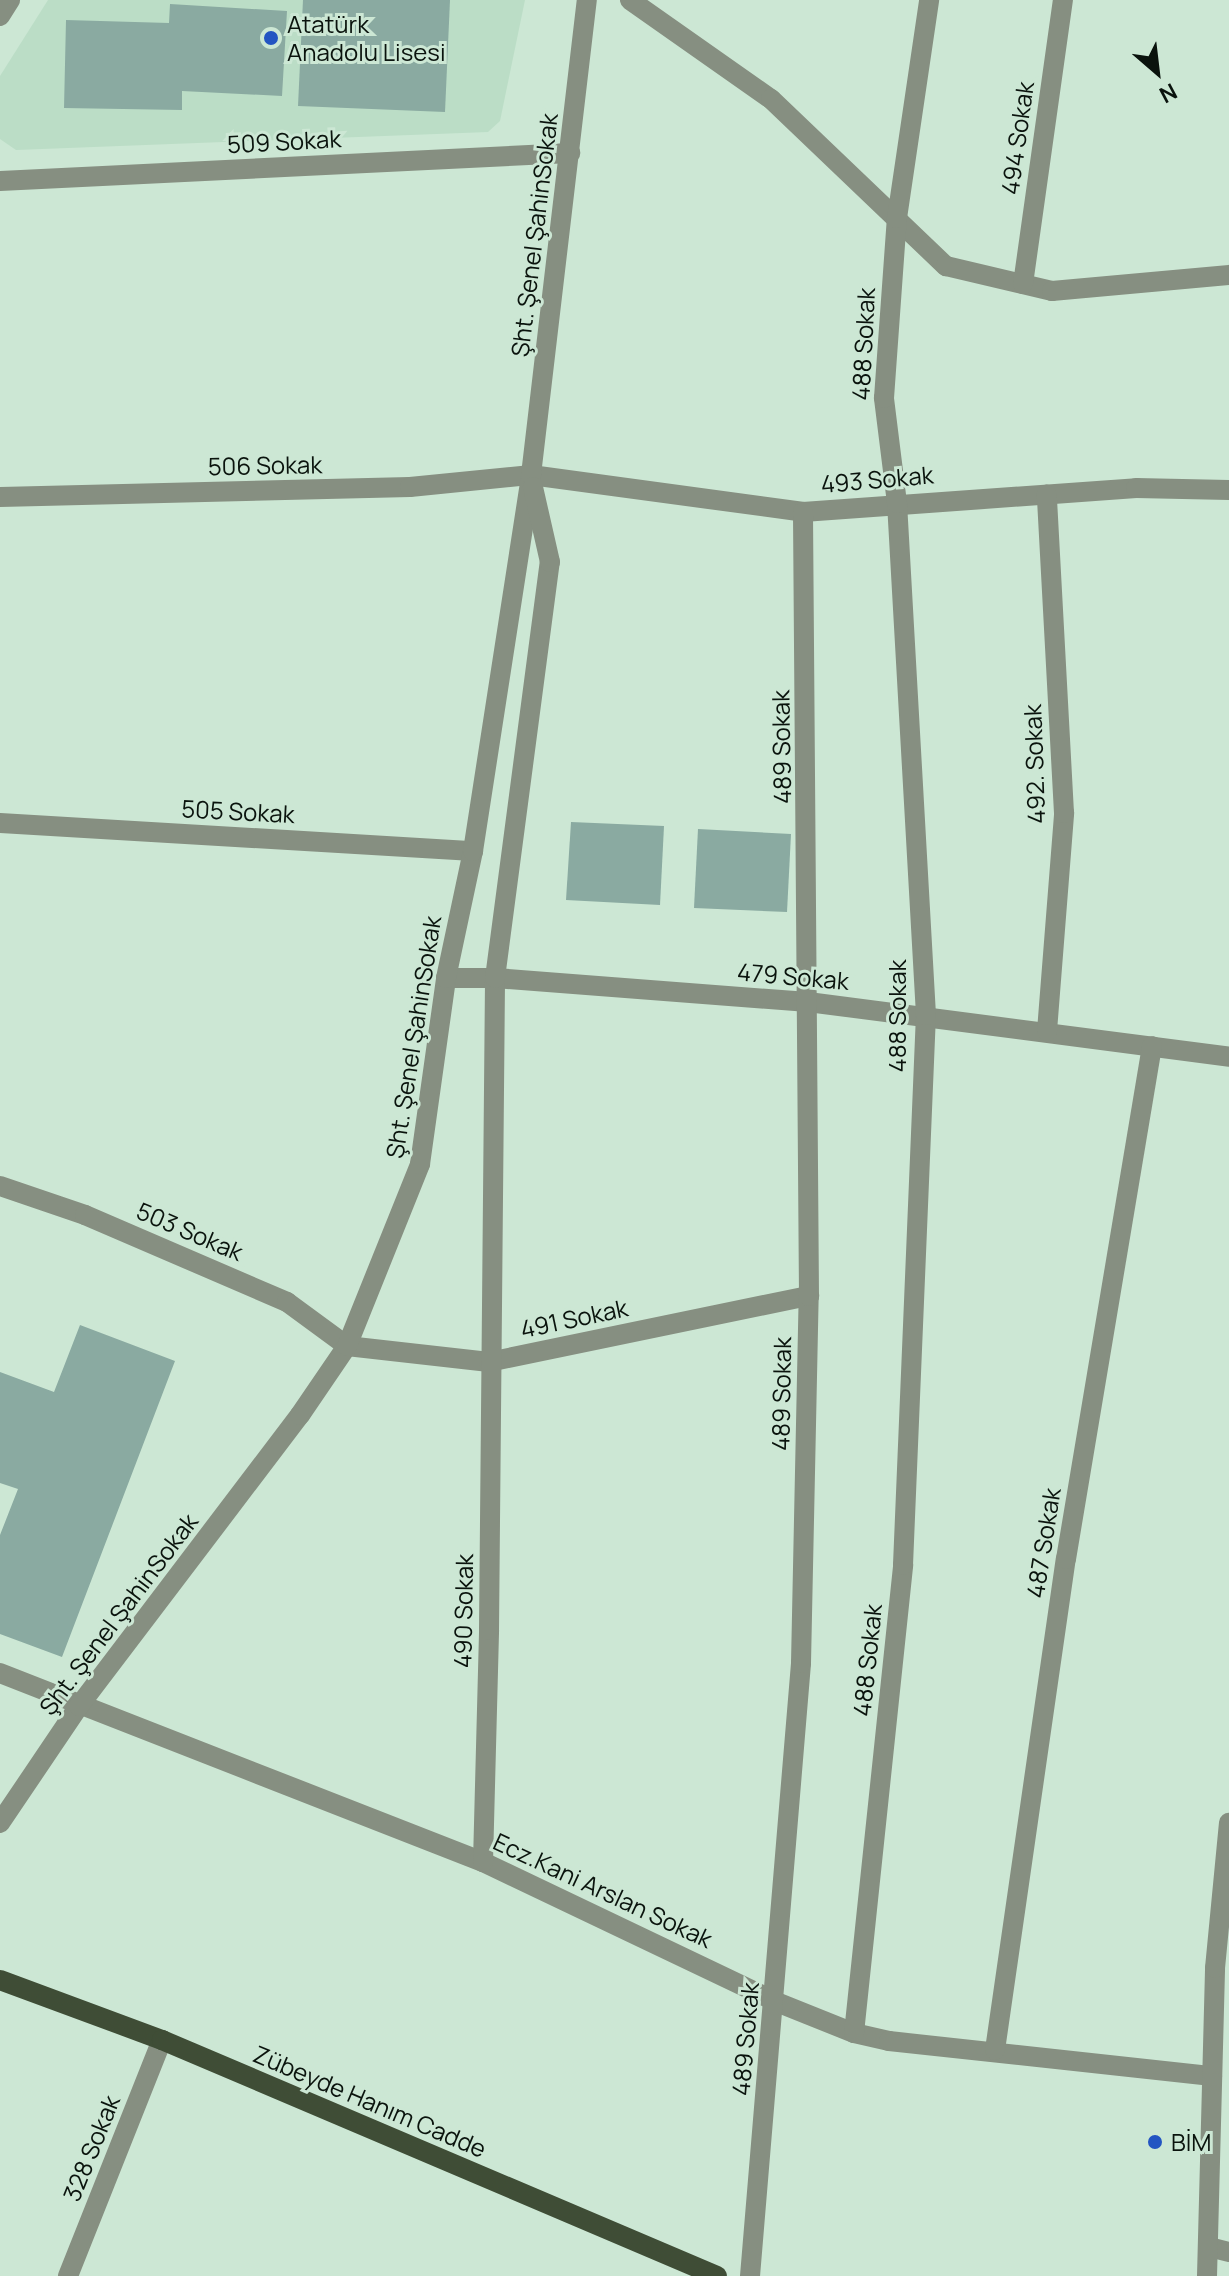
<!DOCTYPE html>
<meta charset="utf-8">
<style>
body{margin:0}
#map{position:relative;width:1229px;height:2276px;overflow:hidden;background:#cce7d4;font-family:Manrope,sans-serif}
div>[style]{position:absolute}
.built>*{inset:0;background:#bbddc6}
.building>*{inset:0;background:#8aaaa1}
.minor>*{height:20px;margin:-10px;padding:0 10px;transform-origin:10px;border-radius:10px;background:#868f81}
.major>*{height:20px;margin:-10px;padding:0 10px;transform-origin:10px;border-radius:10px;background:#3f4d36}
.dots>*{width:22px;height:22px;translate:-50% -50%;box-sizing:border-box;border:4px solid #cce7d4;border-radius:50%}
span{translate:-50% -50%;white-space:nowrap;text-align:center;line-height:1.15;-webkit-text-stroke:6px #cce7d4;paint-order:stroke}
.poi-label{font-size:24px;color:#0a130d}
.left{translate:0 -50%;text-align:left}
.street-label{font-size:24px;color:#0a130d}
.north{position:absolute;left:1117px;top:32px;width:80px;height:80px;-webkit-text-stroke:6px #cce7d4;paint-order:stroke;rotate:152deg;font-size:22px;font-weight:700;line-height:32px;text-align:center;color:#0a130d}
.north::after{content:'';display:block;margin:auto;width:28px;height:36px;background:#0a130d;clip-path:polygon(50% 0,100% 100%,50% 72%,0 100%)}
</style>
<div id="map">
<div class="built">
<div style="clip-path:polygon(48px 0,525px 0,500px 121px,488px 132px,16px 150px,0 139px,0 76px)"></div>
</div>
<div class="building">
<div style="clip-path:polygon(303px 0,450px 0,445px 112px,298px 106px)"></div>
<div style="clip-path:polygon(170px 4px,287px 11px,282px 96px,182px 91px,182px 110px,64px 108px,66px 20px,169px 23px)"></div>
<div style="clip-path:polygon(571px 822px,664px 826px,660px 905px,566px 900px)"></div>
<div style="clip-path:polygon(698px 829px,791px 834px,787px 912px,694px 908px)"></div>
<div style="clip-path:polygon(80px 1325px,175px 1361px,62px 1657px,0 1634px,0 1535px,18px 1489px,0 1483px,0 1372px,54px 1392px)"></div>
</div>
<div class="minor">
<div style="left:630px;top:0;width:172px;rotate:35.1deg"></div>
<div style="left:771px;top:99px;width:242px;rotate:43.7deg"></div>
<div style="left:946px;top:266px;width:109px;rotate:13.3deg"></div>
<div style="left:1052px;top:291px;width:178px;rotate:-5.2deg"></div>
<div style="left:0;top:16px;width:19px;rotate:-58deg"></div>
<div style="left:0;top:181px;width:571px;rotate:-2.81deg"></div>
<div style="left:1023px;top:284px;width:287px;rotate:-82deg"></div>
<div style="left:0;top:497px;width:410px;rotate:-1.4deg"></div>
<div style="left:410px;top:487px;width:122px;rotate:-5.7deg"></div>
<div style="left:531px;top:475px;width:275px;rotate:7.7deg"></div>
<div style="left:803px;top:512px;width:334px;rotate:-4.1deg"></div>
<div style="left:1136px;top:488px;width:93px;rotate:1.2deg"></div>
<div style="left:0;top:823px;width:474px;rotate:3.4deg"></div>
<div style="left:446px;top:978px;width:49px"></div>
<div style="left:495px;top:978px;width:314px;rotate:4.4deg"></div>
<div style="left:808px;top:1002px;width:425px;rotate:7.4deg"></div>
<div style="left:1047px;top:1031px;width:219px;rotate:-85.5deg"></div>
<div style="left:1064px;top:813px;width:319px;rotate:-93.1deg"></div>
<div style="left:0;top:1186px;width:90px;rotate:18.8deg"></div>
<div style="left:85px;top:1215px;width:220px;rotate:23.3deg"></div>
<div style="left:287px;top:1302px;width:74px;rotate:36.3deg"></div>
<div style="left:347px;top:1346px;width:143px;rotate:6.4deg"></div>
<div style="left:489px;top:1362px;width:327px;rotate:-11.7deg"></div>
<div style="left:0;top:1673px;width:519px;rotate:21.37deg"></div>
<div style="left:483px;top:1862px;width:322px;rotate:25.5deg"></div>
<div style="left:774px;top:2001px;width:86px;rotate:21.8deg"></div>
<div style="left:854px;top:2033px;width:36px;rotate:13deg"></div>
<div style="left:889px;top:2041px;width:325px;rotate:6.2deg"></div>
<div style="left:0;top:1823px;width:141px;rotate:-56deg"></div>
<div style="left:79px;top:1706px;width:365px;rotate:-52.8deg"></div>
<div style="left:300px;top:1415px;width:83px;rotate:-55.7deg"></div>
<div style="left:347px;top:1346px;width:196px;rotate:-68.1deg"></div>
<div style="left:420px;top:1164px;width:188px;rotate:-82deg"></div>
<div style="left:446px;top:978px;width:130px;rotate:-78deg"></div>
<div style="left:473px;top:851px;width:380px;rotate:-81.2deg"></div>
<div style="left:531px;top:475px;width:478px;rotate:-83.3deg"></div>
<div style="left:483px;top:1862px;width:232px;rotate:-88.5deg"></div>
<div style="left:489px;top:1630px;width:652px;rotate:-89.47deg"></div>
<div style="left:495px;top:978px;width:420px;rotate:-82.5deg"></div>
<div style="left:550px;top:562px;width:77px;rotate:-102.8deg"></div>
<div style="left:854px;top:2033px;width:471px;rotate:-84deg"></div>
<div style="left:903px;top:1565px;width:550px;rotate:-87.61deg"></div>
<div style="left:926px;top:1015px;width:513px;rotate:-93.24deg"></div>
<div style="left:897px;top:503px;width:106px;rotate:-97.1deg"></div>
<div style="left:884px;top:398px;width:180px;rotate:-85.9deg"></div>
<div style="left:897px;top:218px;width:220px;rotate:-81.6deg"></div>
<div style="left:995px;top:2050px;width:496px;rotate:-81.8deg"></div>
<div style="left:1066px;top:1559px;width:520px;rotate:-80.48deg"></div>
<div style="left:1209px;top:2247px;width:21px;rotate:14deg"></div>
<div style="left:68px;top:2276px;width:254px;rotate:-68.3deg"></div>
<div style="left:750px;top:2276px;width:615px;rotate:-85.24deg"></div>
<div style="left:801px;top:1663px;width:367px;rotate:-88.8deg"></div>
<div style="left:809px;top:1296px;width:784px;rotate:-90.44deg"></div>
<div style="left:1207px;top:2276px;width:308px;rotate:-88.5deg"></div>
<div style="left:1215px;top:1968px;width:146px;rotate:-84.5deg"></div>
</div>
<div class="major">
<div style="left:0;top:1980px;width:173px;rotate:20.3deg"></div>
<div style="left:162px;top:2040px;width:603px;rotate:23.04deg"></div>
</div>
<div class="dots">
<div style="left:271px;top:38px;background:#2355c2"></div>
<div style="left:1155px;top:2142px;background:#2355c2"></div>
</div>
<div class="poi-label">
<span class="left" style="left:287px;top:38px">Atatürk<br>Anadolu Lisesi</span>
<span class="left" style="left:1171px;top:2142px">BİM</span>
</div>
<div class="street-label">
<span style="left:1017px;top:138px;rotate:-82deg">494 Sokak</span>
<span style="left:284px;top:141px;rotate:-3deg">509 Sokak</span>
<span style="left:534px;top:235px;rotate:-83deg">Şht. Şenel ŞahinSokak</span>
<span style="left:863px;top:344px;rotate:-87deg">488 Sokak</span>
<span style="left:265px;top:465px;rotate:-1deg">506 Sokak</span>
<span style="left:877px;top:479px;rotate:-5deg">493 Sokak</span>
<span style="left:781px;top:747px;rotate:-91deg">489 Sokak</span>
<span style="left:1034px;top:764px;rotate:-92deg">492. Sokak</span>
<span style="left:238px;top:811px;rotate:3deg">505 Sokak</span>
<span style="left:793px;top:976px;rotate:5deg">479 Sokak</span>
<span style="left:897px;top:1016px;rotate:-90deg">488 Sokak</span>
<span style="left:413px;top:1037px;rotate:-81deg">Şht. Şenel ŞahinSokak</span>
<span style="left:190px;top:1231px;rotate:23deg">503 Sokak</span>
<span style="left:574px;top:1318px;rotate:-12deg">491 Sokak</span>
<span style="left:781px;top:1394px;rotate:-89deg">489 Sokak</span>
<span style="left:1043px;top:1543px;rotate:-81deg">487 Sokak</span>
<span style="left:463px;top:1611px;rotate:-89deg">490 Sokak</span>
<span style="left:118px;top:1614px;rotate:-53deg">Şht. Şenel ŞahinSokak</span>
<span style="left:867px;top:1660px;rotate:-84deg">488 Sokak</span>
<span style="left:603px;top:1890px;rotate:25deg">Ecz.Kani Arslan Sokak</span>
<span style="left:745px;top:2039px;rotate:-85deg">489 Sokak</span>
<span style="left:370px;top:2101px;rotate:23deg">Zübeyde Hanım Cadde</span>
<span style="left:91px;top:2148px;rotate:-68deg">328 Sokak</span>
</div>
<div class="north">N</div>
</div>
